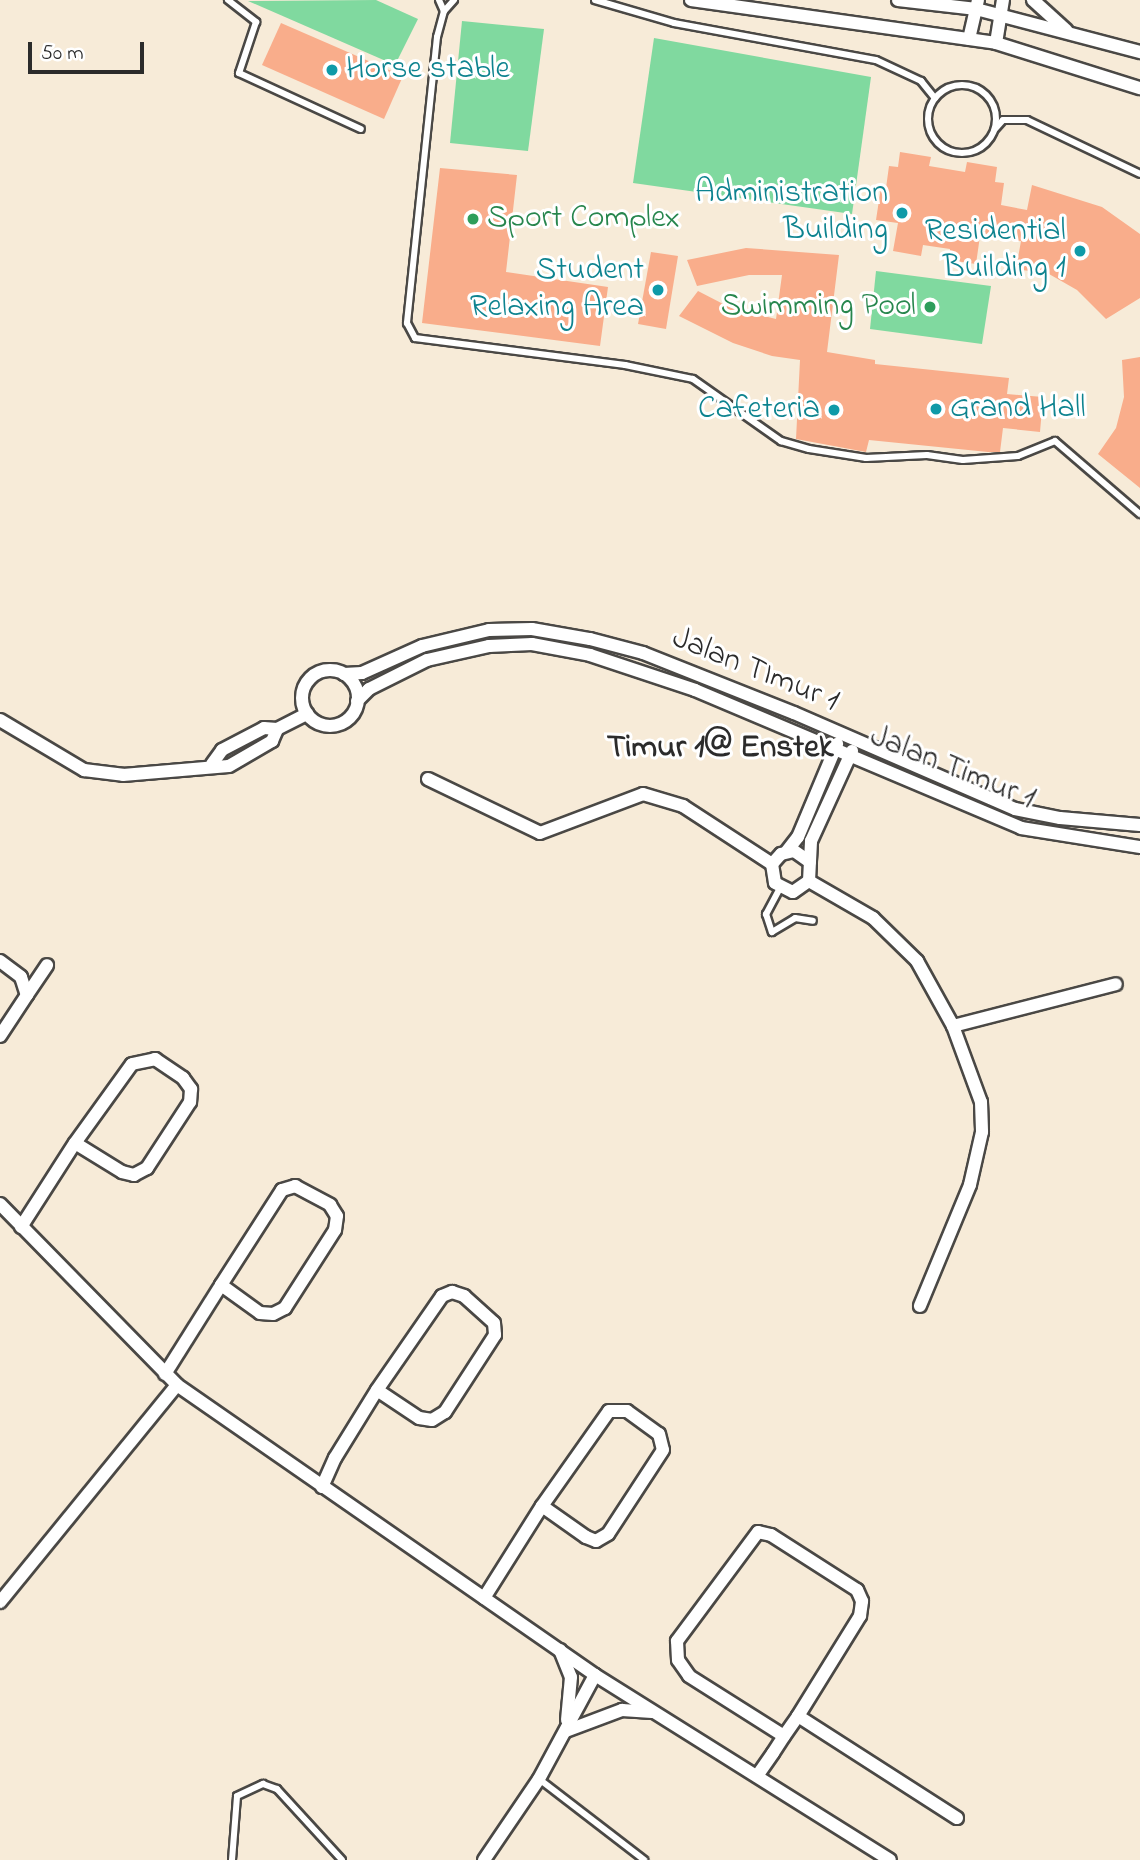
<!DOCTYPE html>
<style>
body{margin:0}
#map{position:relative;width:1140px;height:1860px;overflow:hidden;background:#f7ebd8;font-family:"Indie Flower",sans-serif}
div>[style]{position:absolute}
.green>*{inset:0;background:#80d99f}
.building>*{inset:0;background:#f9ad8b}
.roads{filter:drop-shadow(2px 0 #4a4845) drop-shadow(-2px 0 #4a4845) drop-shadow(0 2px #4a4845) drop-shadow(0 -2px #4a4845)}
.lane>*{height:6px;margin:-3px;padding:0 3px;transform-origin:3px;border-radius:3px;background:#fff}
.lane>.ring{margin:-3px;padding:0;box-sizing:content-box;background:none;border:6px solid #fff;border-radius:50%}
.street>*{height:12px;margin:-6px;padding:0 6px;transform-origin:6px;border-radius:6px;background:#fff}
.street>.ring{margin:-6px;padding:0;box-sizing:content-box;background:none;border:12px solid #fff;border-radius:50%}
.dots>*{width:19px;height:19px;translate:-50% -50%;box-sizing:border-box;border:4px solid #fff;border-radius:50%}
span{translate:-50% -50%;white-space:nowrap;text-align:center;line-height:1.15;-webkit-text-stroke:6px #fff;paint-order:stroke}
.culture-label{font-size:32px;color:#0d838f}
.left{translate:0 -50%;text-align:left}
.right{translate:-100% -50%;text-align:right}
.leisure-label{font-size:32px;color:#27864d}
.street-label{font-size:32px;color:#2b2b2b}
.neighbourhood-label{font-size:33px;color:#2b2b2b;font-weight:700}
.scale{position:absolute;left:28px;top:42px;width:116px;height:32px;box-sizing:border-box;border:4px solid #2b2b2b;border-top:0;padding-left:9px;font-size:21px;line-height:24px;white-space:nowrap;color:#2b2b2b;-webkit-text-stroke:5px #fff;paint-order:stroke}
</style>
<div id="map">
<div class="green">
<div style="clip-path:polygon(376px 0,418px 19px,395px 65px,248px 1px)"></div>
<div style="clip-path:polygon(462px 21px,544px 29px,528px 151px,450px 143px)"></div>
<div style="clip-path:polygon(654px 38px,871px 77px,852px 214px,633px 183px)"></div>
<div style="clip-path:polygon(876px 271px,991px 286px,982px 344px,870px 329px)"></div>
</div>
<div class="building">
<div style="clip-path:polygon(281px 23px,403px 76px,384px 119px,262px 65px)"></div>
<div style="clip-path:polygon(900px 152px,931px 157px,929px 166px,965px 172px,967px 162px,997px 167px,995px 182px,1004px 183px,1001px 205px,1027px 210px,1032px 185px,1102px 207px,1140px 234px,1140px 298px,1106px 319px,1077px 290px,1049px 274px,1016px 269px,1021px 241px,980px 236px,976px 264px,949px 260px,950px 249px,923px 245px,921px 256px,893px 251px,898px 223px,876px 220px,881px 187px,886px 188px,889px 166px,898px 167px)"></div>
<div style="clip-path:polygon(440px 168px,517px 175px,506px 272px,608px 287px,600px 346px,422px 323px)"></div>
<div style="clip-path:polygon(746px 248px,839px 255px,827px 352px,875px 360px,875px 364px,1009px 378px,1007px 394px,1043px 397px,1040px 432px,1003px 428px,1000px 452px,988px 452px,869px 440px,866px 452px,796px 439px,800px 360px,772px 356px,733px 343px,679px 316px,698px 291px,729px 307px,776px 319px,782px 275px,749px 275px,697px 286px,687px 260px)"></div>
<div style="clip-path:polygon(651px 252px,678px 256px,666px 329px,638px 324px)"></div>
<div style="clip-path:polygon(1140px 357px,1140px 488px,1098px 454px,1116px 428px,1124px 397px,1122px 360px)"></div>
</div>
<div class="roads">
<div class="lane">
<div style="left:228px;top:0;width:36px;rotate:38deg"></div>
<div style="left:256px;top:22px;width:54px;rotate:108.4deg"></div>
<div style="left:239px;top:73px;width:134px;rotate:24.7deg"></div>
<div style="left:439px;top:0;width:12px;rotate:66deg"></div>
<div style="left:454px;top:0;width:15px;rotate:132deg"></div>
<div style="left:444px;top:11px;width:27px;rotate:105deg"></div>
<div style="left:437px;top:37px;width:288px;rotate:96deg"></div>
<div style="left:407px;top:323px;width:17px;rotate:62deg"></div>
<div style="left:415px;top:338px;width:212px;rotate:7.3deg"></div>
<div style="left:625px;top:365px;width:69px;rotate:11.6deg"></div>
<div style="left:693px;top:379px;width:108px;rotate:35.2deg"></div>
<div style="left:781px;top:441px;width:29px;rotate:16deg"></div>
<div style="left:809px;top:449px;width:58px;rotate:9deg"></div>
<div style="left:866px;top:458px;width:61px;rotate:-2.8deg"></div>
<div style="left:927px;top:455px;width:36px;rotate:8deg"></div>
<div style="left:963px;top:460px;width:55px;rotate:-4.2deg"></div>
<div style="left:1018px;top:456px;width:40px;rotate:-22deg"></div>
<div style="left:1055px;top:441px;width:112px;rotate:40.7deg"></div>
<div style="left:595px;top:0;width:82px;rotate:16.2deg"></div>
<div style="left:674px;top:23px;width:205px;rotate:10.4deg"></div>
<div style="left:876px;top:60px;width:50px;rotate:25deg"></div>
<div style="left:921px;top:81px;width:22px;rotate:51deg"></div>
<div class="ring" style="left:928px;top:85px;width:62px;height:62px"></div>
<div style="left:995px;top:129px;width:12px;rotate:-48deg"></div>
<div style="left:1003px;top:120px;width:24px"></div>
<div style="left:1027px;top:120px;width:125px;rotate:25.5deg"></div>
<div style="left:780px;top:888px;width:30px;rotate:118deg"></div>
<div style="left:766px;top:914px;width:19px;rotate:72deg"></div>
<div style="left:772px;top:932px;width:27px;rotate:-31deg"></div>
<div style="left:795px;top:918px;width:18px;rotate:9deg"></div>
<div style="left:539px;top:1779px;width:133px;rotate:37.6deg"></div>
<div style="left:232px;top:1860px;width:64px;rotate:-85.5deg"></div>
<div style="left:237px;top:1796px;width:29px;rotate:-25deg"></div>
<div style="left:263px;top:1784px;width:15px;rotate:20deg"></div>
<div style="left:277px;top:1789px;width:96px;rotate:47.5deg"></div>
</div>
<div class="street">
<div style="left:691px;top:0;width:308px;rotate:8deg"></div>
<div style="left:996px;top:43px;width:151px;rotate:17.4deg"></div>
<div style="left:898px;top:0;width:79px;rotate:6.6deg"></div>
<div style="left:976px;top:9px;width:170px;rotate:14.7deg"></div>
<div style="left:1033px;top:0;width:45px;rotate:42.3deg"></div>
<div style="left:969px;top:39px;width:40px;rotate:-77deg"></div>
<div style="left:996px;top:43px;width:44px;rotate:-80.8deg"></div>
<div class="ring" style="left:302px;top:670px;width:44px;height:44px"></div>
<div style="left:344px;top:674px;width:18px;rotate:-3deg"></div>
<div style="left:362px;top:673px;width:66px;rotate:-24.2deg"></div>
<div style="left:422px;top:646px;width:69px;rotate:-13.4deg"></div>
<div style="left:489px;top:630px;width:43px;rotate:-1.3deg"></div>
<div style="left:532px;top:629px;width:59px;rotate:9.8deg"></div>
<div style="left:590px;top:639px;width:55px;rotate:14.8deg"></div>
<div style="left:643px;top:653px;width:162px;rotate:21.7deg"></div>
<div style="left:794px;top:713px;width:241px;rotate:23.5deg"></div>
<div style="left:1015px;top:809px;width:46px;rotate:11.3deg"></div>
<div style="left:1060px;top:818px;width:80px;rotate:5deg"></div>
<div style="left:357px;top:701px;width:17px;rotate:-45deg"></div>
<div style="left:369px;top:689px;width:65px;rotate:-26.6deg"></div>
<div style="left:427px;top:660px;width:64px;rotate:-12.7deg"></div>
<div style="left:489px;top:646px;width:43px;rotate:-2.7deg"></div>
<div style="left:532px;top:644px;width:59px;rotate:10.7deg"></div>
<div style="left:590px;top:655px;width:111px;rotate:18.4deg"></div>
<div style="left:695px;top:690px;width:354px;rotate:22.9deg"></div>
<div style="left:1021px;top:828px;width:121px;rotate:9.1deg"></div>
<div style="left:0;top:720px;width:98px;rotate:30.8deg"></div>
<div style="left:84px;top:770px;width:39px;rotate:7deg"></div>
<div style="left:123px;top:775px;width:106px;rotate:-4.9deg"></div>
<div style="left:229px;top:766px;width:50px;rotate:-30.2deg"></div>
<div style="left:272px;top:741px;width:13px;rotate:-67deg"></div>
<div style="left:212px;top:764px;width:17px;rotate:-54deg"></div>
<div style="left:222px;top:750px;width:47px;rotate:-27.6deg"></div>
<div style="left:264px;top:728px;width:13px;rotate:4deg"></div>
<div style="left:277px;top:729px;width:34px;rotate:-27deg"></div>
<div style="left:428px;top:779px;width:124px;rotate:25.7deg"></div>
<div style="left:540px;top:833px;width:110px;rotate:-20.7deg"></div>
<div style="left:643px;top:794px;width:42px;rotate:16.7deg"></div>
<div style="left:683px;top:806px;width:106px;rotate:33.1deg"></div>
<div style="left:787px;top:851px;width:18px;rotate:-52deg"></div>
<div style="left:798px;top:837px;width:101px;rotate:-67.2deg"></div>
<div style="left:810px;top:862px;width:19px;rotate:-145deg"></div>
<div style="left:794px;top:851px;width:13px;rotate:167deg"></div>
<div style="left:781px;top:854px;width:13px;rotate:132deg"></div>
<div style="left:772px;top:864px;width:19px;rotate:81deg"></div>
<div style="left:775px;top:883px;width:20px;rotate:27deg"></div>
<div style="left:793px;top:892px;width:19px;rotate:-35deg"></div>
<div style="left:809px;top:881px;width:40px;rotate:-87.1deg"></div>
<div style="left:811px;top:841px;width:99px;rotate:-65.5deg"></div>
<div style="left:809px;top:881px;width:74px;rotate:30deg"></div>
<div style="left:873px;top:918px;width:62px;rotate:44.3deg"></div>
<div style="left:917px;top:961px;width:74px;rotate:61deg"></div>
<div style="left:953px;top:1026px;width:81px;rotate:69.8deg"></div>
<div style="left:981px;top:1102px;width:30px;rotate:88deg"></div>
<div style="left:982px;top:1132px;width:54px;rotate:102.8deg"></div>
<div style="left:970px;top:1185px;width:131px;rotate:112.5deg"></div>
<div style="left:0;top:961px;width:26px;rotate:37deg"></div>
<div style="left:21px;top:977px;width:19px;rotate:72deg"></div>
<div style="left:27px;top:995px;width:49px;rotate:123.4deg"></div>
<div style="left:27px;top:995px;width:36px;rotate:-56deg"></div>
<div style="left:953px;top:1026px;width:168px;rotate:-14.4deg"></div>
<div style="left:0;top:1204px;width:253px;rotate:45.6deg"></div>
<div style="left:177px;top:1385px;width:509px;rotate:34.75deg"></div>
<div style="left:595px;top:1675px;width:348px;rotate:32.1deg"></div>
<div style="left:21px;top:1227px;width:100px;rotate:-57.3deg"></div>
<div style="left:75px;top:1143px;width:97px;rotate:-54.2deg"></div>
<div style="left:132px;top:1064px;width:24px;rotate:-12deg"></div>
<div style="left:155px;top:1059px;width:34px;rotate:34deg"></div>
<div style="left:183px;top:1078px;width:14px;rotate:54deg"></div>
<div style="left:191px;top:1089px;width:13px;rotate:94deg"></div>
<div style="left:190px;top:1102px;width:79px;rotate:123.1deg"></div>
<div style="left:147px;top:1168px;width:15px;rotate:152deg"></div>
<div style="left:134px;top:1175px;width:12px;rotate:-166deg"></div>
<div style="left:122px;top:1172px;width:55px;rotate:-148.3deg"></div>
<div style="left:165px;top:1374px;width:105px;rotate:-57.8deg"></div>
<div style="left:221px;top:1285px;width:113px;rotate:-57.3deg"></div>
<div style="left:282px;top:1190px;width:14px;rotate:-17deg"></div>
<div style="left:295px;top:1186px;width:40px;rotate:28deg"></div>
<div style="left:330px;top:1205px;width:13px;rotate:58deg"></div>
<div style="left:337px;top:1216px;width:14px;rotate:98deg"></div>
<div style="left:335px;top:1230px;width:93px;rotate:122.7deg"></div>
<div style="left:285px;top:1308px;width:13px;rotate:153deg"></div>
<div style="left:273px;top:1314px;width:13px;rotate:-176deg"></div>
<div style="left:260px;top:1313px;width:48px;rotate:-144.3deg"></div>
<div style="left:322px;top:1487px;width:32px;rotate:-66deg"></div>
<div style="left:335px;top:1458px;width:80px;rotate:-58.3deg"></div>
<div style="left:377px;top:1390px;width:114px;rotate:-55.3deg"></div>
<div style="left:442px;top:1296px;width:11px;rotate:-22deg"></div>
<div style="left:452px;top:1292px;width:13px;rotate:18deg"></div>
<div style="left:464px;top:1296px;width:40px;rotate:42deg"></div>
<div style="left:494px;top:1323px;width:12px;rotate:85deg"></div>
<div style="left:495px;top:1335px;width:92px;rotate:123deg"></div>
<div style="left:445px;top:1412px;width:15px;rotate:148deg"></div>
<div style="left:432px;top:1420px;width:13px;rotate:-171deg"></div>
<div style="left:419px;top:1418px;width:50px;rotate:-146.3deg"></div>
<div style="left:484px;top:1598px;width:109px;rotate:-57.8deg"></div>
<div style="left:542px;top:1506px;width:116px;rotate:-54.8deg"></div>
<div style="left:609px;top:1411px;width:18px"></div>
<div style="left:627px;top:1411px;width:39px;rotate:36deg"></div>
<div style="left:659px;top:1434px;width:16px;rotate:76deg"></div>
<div style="left:663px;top:1450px;width:100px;rotate:123.2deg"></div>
<div style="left:608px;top:1534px;width:14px;rotate:150deg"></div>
<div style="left:596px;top:1541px;width:11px;rotate:-158deg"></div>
<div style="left:586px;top:1537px;width:54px;rotate:-144.8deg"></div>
<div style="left:0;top:1602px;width:280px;rotate:-50.8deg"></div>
<div style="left:560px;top:1650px;width:29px;rotate:68deg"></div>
<div style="left:571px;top:1677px;width:43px;rotate:95.3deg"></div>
<div style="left:798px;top:1716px;width:189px;rotate:32.7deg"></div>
<div style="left:566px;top:1731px;width:60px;rotate:-20.6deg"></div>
<div style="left:622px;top:1710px;width:30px;rotate:4deg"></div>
<div style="left:757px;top:1776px;width:28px;rotate:-55deg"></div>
<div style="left:773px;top:1753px;width:20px;rotate:-57deg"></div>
<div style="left:784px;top:1736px;width:24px;rotate:-55deg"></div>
<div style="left:798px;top:1716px;width:118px;rotate:-58.2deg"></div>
<div style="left:860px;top:1616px;width:15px;rotate:-82deg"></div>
<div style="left:862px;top:1601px;width:12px;rotate:-114deg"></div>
<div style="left:857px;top:1590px;width:102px;rotate:-147.4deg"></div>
<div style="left:771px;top:1535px;width:13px;rotate:-167deg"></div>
<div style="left:758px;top:1532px;width:136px;rotate:126.6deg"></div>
<div style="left:677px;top:1641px;width:19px;rotate:87deg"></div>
<div style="left:678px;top:1660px;width:19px;rotate:55deg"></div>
<div style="left:689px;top:1676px;width:112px;rotate:32.3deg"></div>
<div style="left:484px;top:1860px;width:98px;rotate:-55.8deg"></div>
<div style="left:539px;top:1779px;width:118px;rotate:-61.7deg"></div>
</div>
</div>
<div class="dots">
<div style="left:332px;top:70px;background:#0f9aa8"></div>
<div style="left:902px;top:213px;background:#0f9aa8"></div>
<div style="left:473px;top:219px;background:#2e9e5b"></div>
<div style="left:1080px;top:251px;background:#0f9aa8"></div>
<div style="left:658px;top:290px;background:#0f9aa8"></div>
<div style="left:930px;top:307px;background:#2e9e5b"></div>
<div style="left:936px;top:409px;background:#0f9aa8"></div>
<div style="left:834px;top:410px;background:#0f9aa8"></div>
</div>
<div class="culture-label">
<span class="left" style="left:346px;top:70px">Horse stable</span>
<span class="right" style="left:888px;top:213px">Administration<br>Building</span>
<span class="right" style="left:1066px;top:251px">Residential<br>Building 1</span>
<span class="right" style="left:644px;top:290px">Student<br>Relaxing Area</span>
<span class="left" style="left:950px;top:409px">Grand Hall</span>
<span class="right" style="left:820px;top:410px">Cafeteria</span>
</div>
<div class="leisure-label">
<span class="left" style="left:487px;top:219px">Sport Complex</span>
<span class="right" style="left:916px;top:307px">Swimming Pool</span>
</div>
<div class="street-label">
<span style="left:755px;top:671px;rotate:22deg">Jalan TImur 1</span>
<span style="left:952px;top:769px;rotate:22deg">Jalan Timur 1</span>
</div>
<div class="neighbourhood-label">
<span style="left:720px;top:749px">Timur 1@ Enstek</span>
</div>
<div class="scale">50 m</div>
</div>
